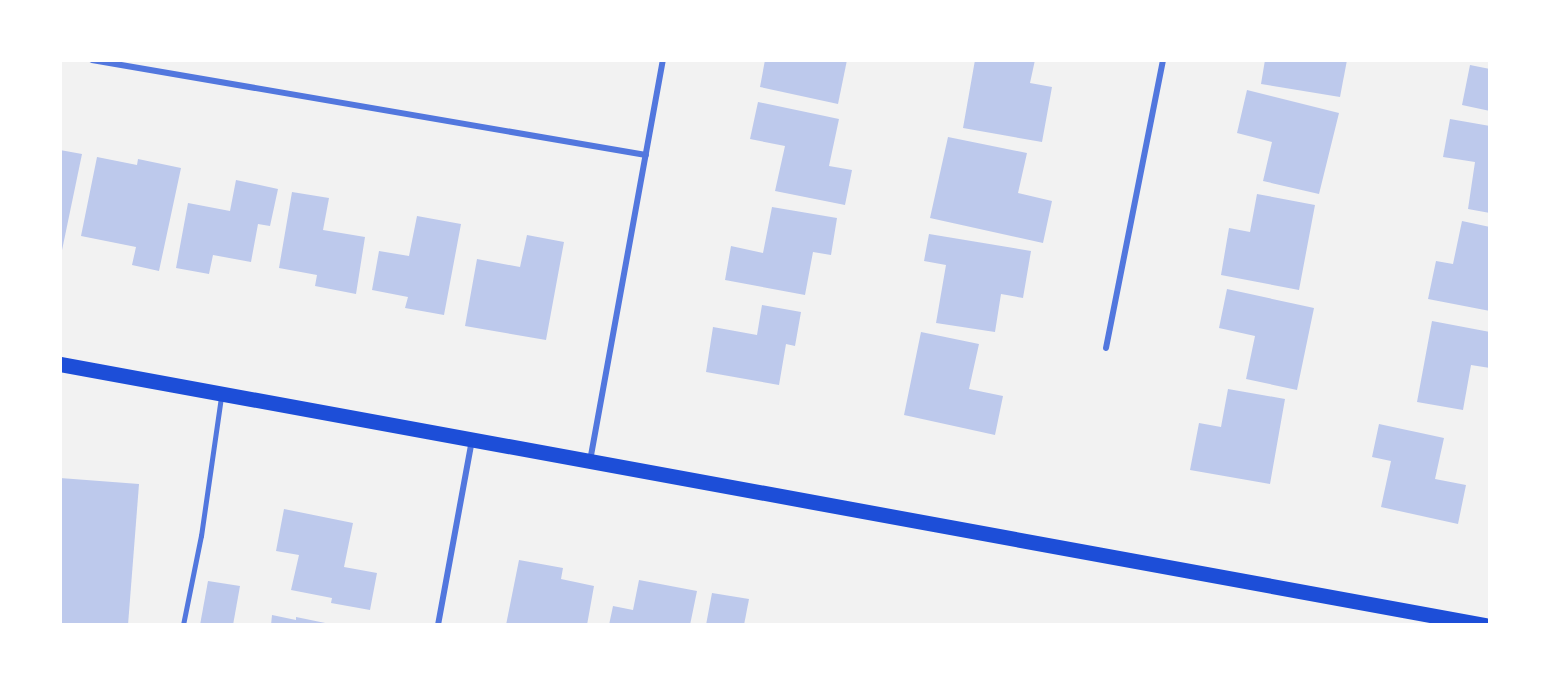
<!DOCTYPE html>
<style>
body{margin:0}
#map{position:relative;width:1550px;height:685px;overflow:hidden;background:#f2f2f2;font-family:"Exo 2",sans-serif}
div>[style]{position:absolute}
.building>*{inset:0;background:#bdc9ec}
.service>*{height:4.5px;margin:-2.25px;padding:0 2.25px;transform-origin:2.25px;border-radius:2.25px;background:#5277de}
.minor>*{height:6px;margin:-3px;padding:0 3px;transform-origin:3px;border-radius:3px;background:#5277de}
.primary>*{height:15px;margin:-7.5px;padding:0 7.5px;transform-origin:7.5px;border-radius:7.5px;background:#1d4ed8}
span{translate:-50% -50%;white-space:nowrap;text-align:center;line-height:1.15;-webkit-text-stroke:4.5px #fff;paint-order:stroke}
.frame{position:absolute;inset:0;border:62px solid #fff;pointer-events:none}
</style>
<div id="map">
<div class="building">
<div style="clip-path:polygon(765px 60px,847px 60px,838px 104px,760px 87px)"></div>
<div style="clip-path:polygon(975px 60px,1035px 60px,1030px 83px,1052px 87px,1042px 142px,963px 128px)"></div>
<div style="clip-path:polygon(1265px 60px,1347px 60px,1340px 97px,1261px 84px)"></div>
<div style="clip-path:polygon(1470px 65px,1490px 69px,1490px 111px,1462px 105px)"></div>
<div style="clip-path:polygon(1247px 90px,1339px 113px,1319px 194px,1263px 181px,1272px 142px,1237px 133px)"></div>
<div style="clip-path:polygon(758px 102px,839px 119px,829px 166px,852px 170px,845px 205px,775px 191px,785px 146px,750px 139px)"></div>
<div style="clip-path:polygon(1450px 119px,1490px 126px,1490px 213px,1468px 209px,1475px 162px,1443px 157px)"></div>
<div style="clip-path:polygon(948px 137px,1027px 153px,1018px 193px,1052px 201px,1043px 243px,930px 218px)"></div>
<div style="clip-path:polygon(60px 150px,82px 154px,61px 255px,60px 255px)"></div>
<div style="clip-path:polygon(97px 157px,137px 165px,138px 159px,181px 168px,159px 271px,132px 265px,136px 247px,81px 236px)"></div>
<div style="clip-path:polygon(236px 180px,278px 189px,270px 226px,258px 224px,251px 262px,213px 255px,209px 274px,176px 268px,188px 203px,230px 211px)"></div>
<div style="clip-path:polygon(292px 192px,329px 198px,323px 230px,365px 237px,356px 294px,315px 286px,317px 275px,279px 268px)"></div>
<div style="clip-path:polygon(1257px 194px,1315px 205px,1299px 290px,1221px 275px,1229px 228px,1250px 232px)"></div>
<div style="clip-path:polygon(772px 207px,837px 218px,831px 255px,813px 252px,805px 295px,725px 280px,731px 246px,763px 253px)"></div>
<div style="clip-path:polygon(417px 216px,461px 224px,444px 315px,405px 308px,408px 297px,372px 290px,379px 251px,409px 256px)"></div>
<div style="clip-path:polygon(1462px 221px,1490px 227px,1490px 311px,1428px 299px,1436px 261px,1453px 264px)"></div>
<div style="clip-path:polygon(929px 234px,1031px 251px,1023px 298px,1001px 294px,995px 332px,936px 323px,946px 265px,924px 261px)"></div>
<div style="clip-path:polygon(527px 235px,564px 242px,546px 340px,465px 326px,477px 259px,520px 267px)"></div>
<div style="clip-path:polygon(1227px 289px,1314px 308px,1297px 390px,1246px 379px,1255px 336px,1219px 328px)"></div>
<div style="clip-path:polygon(762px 305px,801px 312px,795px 346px,786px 344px,779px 385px,706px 372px,713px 327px,757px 335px)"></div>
<div style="clip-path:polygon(1432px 321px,1490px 332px,1490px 368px,1471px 365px,1463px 410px,1417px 402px)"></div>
<div style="clip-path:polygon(921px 332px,979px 344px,969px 389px,1003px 396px,995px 435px,904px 415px)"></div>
<div style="clip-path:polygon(1228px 389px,1285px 399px,1270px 484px,1190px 470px,1199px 423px,1221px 427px)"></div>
<div style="clip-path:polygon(1379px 424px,1444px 438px,1435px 479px,1466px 485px,1458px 524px,1381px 507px,1391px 461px,1372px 457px)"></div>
<div style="clip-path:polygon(60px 478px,139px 484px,128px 625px,60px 625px)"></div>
<div style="clip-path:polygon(284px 509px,353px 523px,344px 567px,377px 573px,370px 610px,331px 603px,332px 598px,291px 590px,299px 555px,276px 551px)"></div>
<div style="clip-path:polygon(519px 560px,563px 568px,561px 579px,594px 586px,587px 625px,506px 625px)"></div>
<div style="clip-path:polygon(639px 580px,697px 591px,690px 625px,609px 625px,613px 606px,633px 610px)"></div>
<div style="clip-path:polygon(208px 581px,240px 586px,233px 625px,200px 625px)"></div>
<div style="clip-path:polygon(712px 593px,749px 599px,744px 625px,706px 625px)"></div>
<div style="clip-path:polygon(272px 615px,296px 620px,296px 617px,335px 625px,271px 625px)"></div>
</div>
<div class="service">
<div style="left:183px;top:625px;width:91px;rotate:-78.6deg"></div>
<div style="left:201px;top:536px;width:140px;rotate:-81.8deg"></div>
</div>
<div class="minor">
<div style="left:92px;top:60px;width:562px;rotate:9.73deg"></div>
<div style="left:1106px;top:348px;width:294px;rotate:-78.8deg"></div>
<div style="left:590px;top:461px;width:408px;rotate:-79.7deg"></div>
<div style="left:438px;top:625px;width:188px;rotate:-79.6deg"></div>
</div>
<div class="primary">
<div style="left:60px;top:364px;width:1449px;rotate:10.38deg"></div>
</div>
<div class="frame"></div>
</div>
